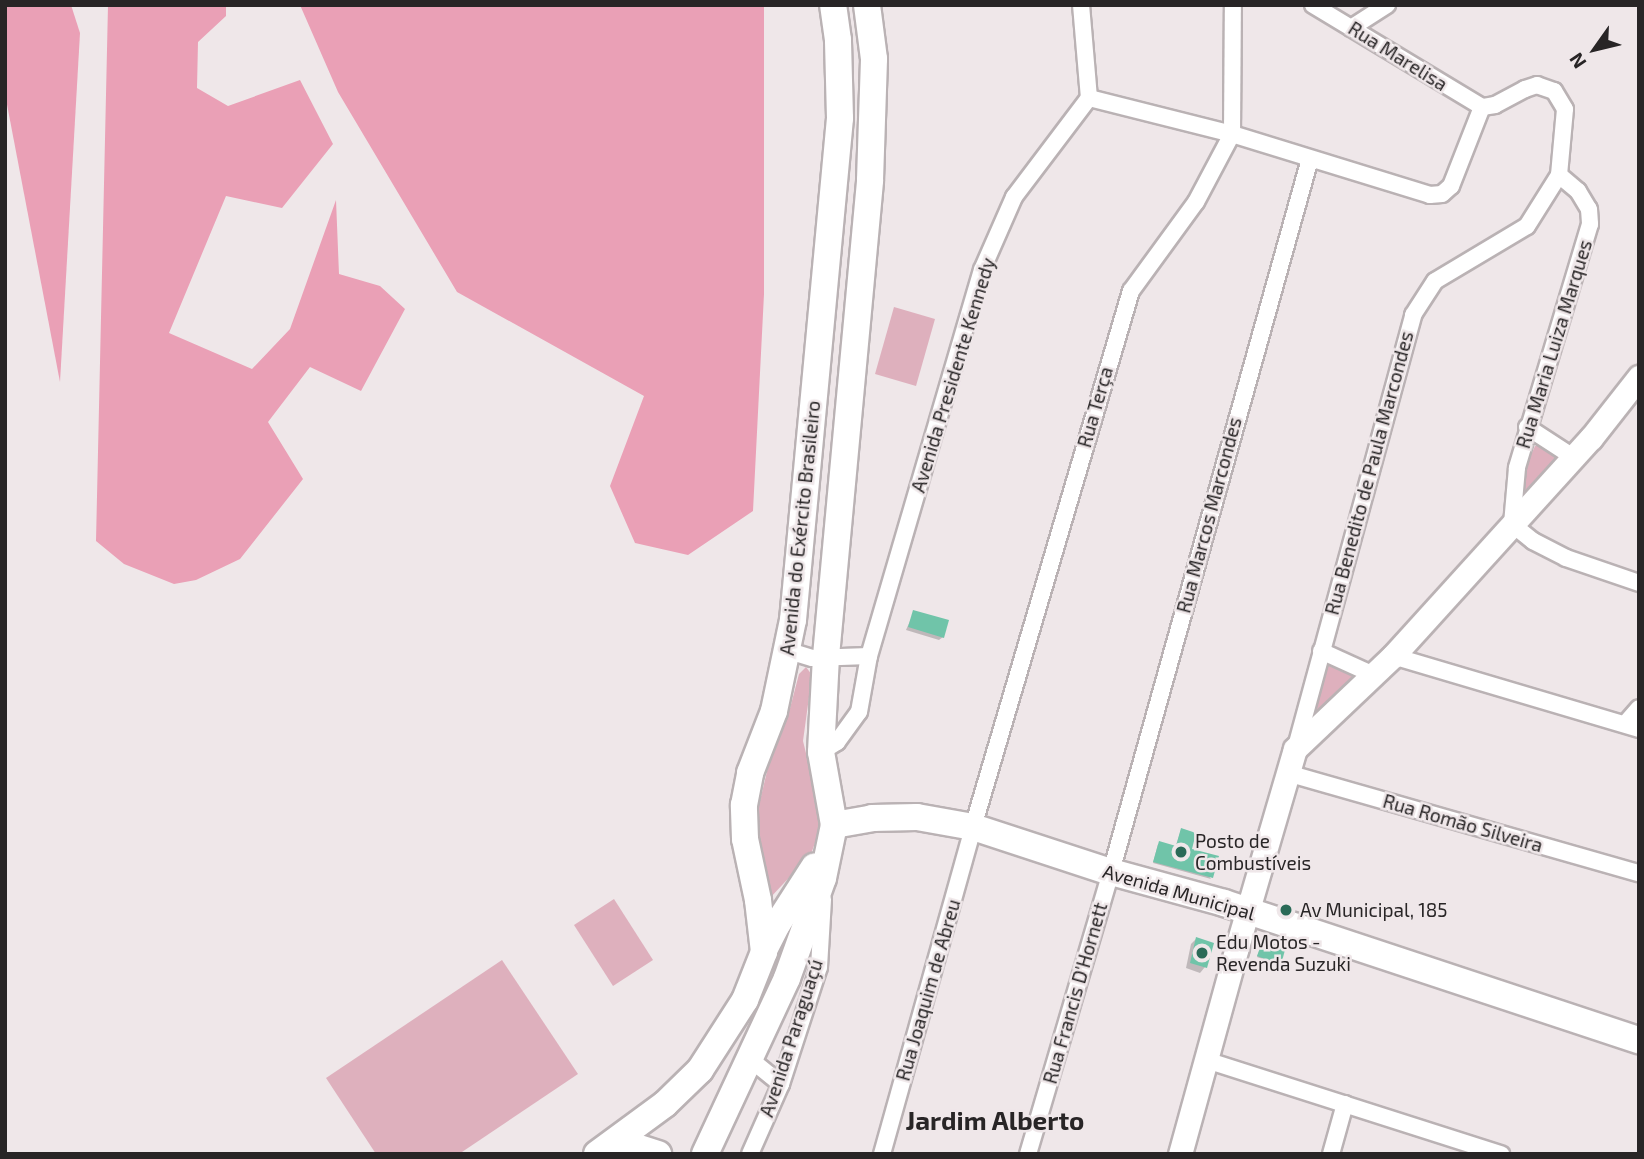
<!DOCTYPE html>
<meta charset="utf-8">
<style>
body{margin:0}
#map{position:relative;width:1644px;height:1159px;overflow:hidden;background:#efe7e9;font-family:"Exo 2",sans-serif}
div>[style]{position:absolute}
.green>*{inset:0;background:#deb0bd}
.forest>*{inset:0;background:#eaa0b6}
.shadow>*{inset:0;background:#0003}
.building>*{inset:0;background:#70c4a9}
.roads{filter:drop-shadow(2px 0 #bab2b4) drop-shadow(-2px 0 #bab2b4) drop-shadow(0 2px #bab2b4) drop-shadow(0 -2px #bab2b4)}
.minor>*{height:16px;margin:-8px;padding:0 8px;transform-origin:8px;border-radius:8px;background:#fff}
.secondary>*{height:23px;margin:-11.5px;padding:0 11.5px;transform-origin:11.5px;border-radius:11.5px;background:#fff}
.primary>*{height:26px;margin:-13px;padding:0 13px;transform-origin:13px;border-radius:13px;background:#fff}
.dots>*{width:19px;height:19px;translate:-50% -50%;box-sizing:border-box;border:4px solid #efe7e9;border-radius:50%}
span{translate:-50% -50%;white-space:nowrap;text-align:center;line-height:1.15;-webkit-text-stroke:5px #efe7e9;paint-order:stroke}
.street-label{font-size:19px;color:#282526}
.poi-label{font-size:19px;color:#282526}
.left{translate:0 -50%;text-align:left}
.district-label{font-size:26px;color:#282526;font-weight:700}
.frame{position:absolute;inset:0;border:7px solid #282526;pointer-events:none}
.north{position:absolute;left:1560px;top:14px;width:70px;height:70px;-webkit-text-stroke:5px #efe7e9;paint-order:stroke;rotate:236deg;font-size:19px;font-weight:700;line-height:28px;text-align:center;color:#282526}
.north::after{content:'';display:block;margin:auto;width:24px;height:32px;background:#282526;clip-path:polygon(50% 0,100% 100%,50% 72%,0 100%)}
</style>
<div id="map">
<div class="green">
<div style="clip-path:polygon(894px 307px,935px 319px,916px 386px,875px 374px)"></div>
<div style="clip-path:polygon(1547px 445px,1561px 456px,1523px 494px,1527px 464px,1535px 446px)"></div>
<div style="clip-path:polygon(1333px 662px,1352px 670px,1355px 680px,1315px 722px,1310px 717px,1326px 667px)"></div>
<div style="clip-path:polygon(806px 667px,812px 675px,803px 741px,820px 810px,820px 829px,811px 854px,770px 898px,760px 874px,757px 813px,770px 759px,788px 716px,799px 674px)"></div>
<div style="clip-path:polygon(614px 899px,653px 960px,613px 986px,574px 925px)"></div>
<div style="clip-path:polygon(502px 960px,578px 1074px,459px 1154px,376px 1154px,326px 1078px)"></div>
</div>
<div class="forest">
<div style="clip-path:polygon(5px 5px,71px 5px,80px 33px,60px 382px,5px 94px)"></div>
<div style="clip-path:polygon(108px 5px,226px 5px,226px 16px,198px 42px,197px 88px,228px 106px,300px 80px,333px 144px,282px 208px,226px 196px,169px 333px,252px 369px,290px 329px,336px 200px,339px 274px,380px 286px,405px 309px,361px 391px,310px 367px,268px 422px,303px 479px,240px 559px,196px 580px,174px 584px,124px 564px,96px 541px)"></div>
<div style="clip-path:polygon(300px 5px,764px 5px,764px 294px,753px 511px,688px 555px,635px 543px,610px 486px,644px 396px,457px 292px,338px 92px)"></div>
</div>
<div class="shadow">
<div style="clip-path:polygon(914px 612px,943px 637px,939px 640px,906px 630px)"></div>
<div style="clip-path:polygon(1181px 830px,1190px 850px,1211px 879px,1153px 863px,1158px 844px,1175px 848px)"></div>
<div style="clip-path:polygon(1196px 939px,1205px 967px,1200px 973px,1186px 968px,1191px 944px)"></div>
<div style="clip-path:polygon(1284px 947px,1278px 965px,1257px 957px,1259px 951px)"></div>
</div>
<div class="building">
<div style="clip-path:polygon(913px 610px,949px 620px,944px 638px,908px 627px)"></div>
<div style="clip-path:polygon(1181px 828px,1196px 833px,1192px 849px,1219px 856px,1213px 878px,1153px 862px,1159px 841px,1176px 846px)"></div>
<div style="clip-path:polygon(1196px 937px,1214px 943px,1207px 968px,1190px 963px)"></div>
<div style="clip-path:polygon(1269px 943px,1286px 946px,1281px 965px,1257px 956px,1260px 948px)"></div>
</div>
<div class="roads">
<div class="minor">
<div style="left:1313px;top:5px;width:197px;rotate:31.1deg"></div>
<div style="left:1351px;top:28px;width:43px;rotate:-32.6deg"></div>
<div style="left:1089px;top:98px;width:147px;rotate:14.1deg"></div>
<div style="left:1232px;top:134px;width:207px;rotate:17.1deg"></div>
<div style="left:1430px;top:195px;width:12px;rotate:-5deg"></div>
<div style="left:1442px;top:194px;width:12px;rotate:-42deg"></div>
<div style="left:1451px;top:186px;width:85px;rotate:-68.6deg"></div>
<div style="left:1559px;top:175px;width:25px;rotate:40deg"></div>
<div style="left:1578px;top:191px;width:21px;rotate:59deg"></div>
<div style="left:1589px;top:209px;width:15px;rotate:86deg"></div>
<div style="left:1590px;top:224px;width:255px;rotate:106.7deg"></div>
<div style="left:1517px;top:468px;width:56px;rotate:95.1deg"></div>
<div style="left:1512px;top:524px;width:27px;rotate:39deg"></div>
<div style="left:1533px;top:541px;width:37px;rotate:27deg"></div>
<div style="left:1566px;top:558px;width:77px;rotate:18.9deg"></div>
<div style="left:1527px;top:427px;width:55px;rotate:33.1deg"></div>
<div style="left:789px;top:651px;width:24px;rotate:17deg"></div>
<div style="left:812px;top:658px;width:57px;rotate:-2deg"></div>
<div style="left:1321px;top:651px;width:58px;rotate:24.4deg"></div>
<div style="left:1393px;top:656px;width:257px;rotate:16.5deg"></div>
<div style="left:1625px;top:724px;width:21px;rotate:-49deg"></div>
<div style="left:1296px;top:747px;width:448px;rotate:-74.8deg"></div>
<div style="left:1413px;top:315px;width:40px;rotate:-57.1deg"></div>
<div style="left:1435px;top:281px;width:107px;rotate:-30.9deg"></div>
<div style="left:1527px;top:226px;width:60px;rotate:-57.9deg"></div>
<div style="left:1559px;top:175px;width:66px;rotate:-84.8deg"></div>
<div style="left:1565px;top:109px;width:21px;rotate:-121deg"></div>
<div style="left:1554px;top:91px;width:18px;rotate:-161deg"></div>
<div style="left:1537px;top:85px;width:13px;rotate:162deg"></div>
<div style="left:1525px;top:89px;width:34px;rotate:152deg"></div>
<div style="left:1495px;top:105px;width:13px;rotate:171deg"></div>
<div style="left:821px;top:752px;width:19px;rotate:-32deg"></div>
<div style="left:837px;top:742px;width:37px;rotate:-54deg"></div>
<div style="left:859px;top:712px;width:57px;rotate:-79.9deg"></div>
<div style="left:869px;top:656px;width:402px;rotate:-73.7deg"></div>
<div style="left:982px;top:270px;width:80px;rotate:-66.3deg"></div>
<div style="left:1014px;top:197px;width:124px;rotate:-52.9deg"></div>
<div style="left:1089px;top:98px;width:93px;rotate:-94.9deg"></div>
<div style="left:1287px;top:773px;width:366px;rotate:15.9deg"></div>
<div style="left:750px;top:1059px;width:40px;rotate:39deg"></div>
<div style="left:1206px;top:1060px;width:310px;rotate:17.7deg"></div>
<div style="left:750px;top:1154px;width:77px;rotate:-66.1deg"></div>
<div style="left:781px;top:1084px;width:123px;rotate:-72deg"></div>
<div style="left:819px;top:967px;width:68px;rotate:-86.6deg"></div>
<div style="left:882px;top:1154px;width:339px;rotate:-74.4deg"></div>
<div style="left:973px;top:827px;width:559px;rotate:-73.58deg"></div>
<div style="left:1131px;top:291px;width:110px;rotate:-53.9deg"></div>
<div style="left:1196px;top:202px;width:77px;rotate:-62.1deg"></div>
<div style="left:1232px;top:134px;width:129px;rotate:-89.6deg"></div>
<div style="left:1028px;top:1154px;width:294px;rotate:-73.6deg"></div>
<div style="left:1111px;top:872px;width:740px;rotate:-74.41deg"></div>
<div style="left:1331px;top:1154px;width:52px;rotate:-74.4deg"></div>
</div>
<div class="secondary">
<div style="left:1180px;top:1154px;width:215px;rotate:-74.6deg"></div>
<div style="left:1237px;top:947px;width:206px;rotate:-73.7deg"></div>
<div style="left:1295px;top:749px;width:135px;rotate:-43.5deg"></div>
<div style="left:1393px;top:656px;width:294px;rotate:-47.8deg"></div>
<div style="left:1591px;top:438px;width:78px;rotate:-51.8deg"></div>
</div>
<div class="primary">
<div style="left:834px;top:825px;width:39px;rotate:-10deg"></div>
<div style="left:872px;top:818px;width:45px;rotate:-1.3deg"></div>
<div style="left:917px;top:817px;width:57px;rotate:10.1deg"></div>
<div style="left:973px;top:827px;width:145px;rotate:18.1deg"></div>
<div style="left:1111px;top:872px;width:117px;rotate:15.3deg"></div>
<div style="left:1224px;top:903px;width:437px;rotate:18.3deg"></div>
<div style="left:764px;top:950px;width:30px;rotate:-63deg"></div>
<div style="left:778px;top:923px;width:67px;rotate:-57.3deg"></div>
<div style="left:605px;top:1149px;width:20px;rotate:-18deg"></div>
<div style="left:624px;top:1143px;width:36px;rotate:18deg"></div>
<div style="left:597px;top:1154px;width:84px;rotate:-36.3deg"></div>
<div style="left:665px;top:1104px;width:49px;rotate:-44.2deg"></div>
<div style="left:700px;top:1070px;width:83px;rotate:-57.3deg"></div>
<div style="left:745px;top:1000px;width:52px;rotate:-68.4deg"></div>
<div style="left:764px;top:952px;width:52px;rotate:-96.6deg"></div>
<div style="left:758px;top:900px;width:62px;rotate:-102deg"></div>
<div style="left:745px;top:839px;width:34px;rotate:-92deg"></div>
<div style="left:744px;top:805px;width:33px;rotate:-79deg"></div>
<div style="left:750px;top:773px;width:66px;rotate:-68.8deg"></div>
<div style="left:774px;top:711px;width:93px;rotate:-78.2deg"></div>
<div style="left:793px;top:620px;width:504px;rotate:-84.65deg"></div>
<div style="left:840px;top:118px;width:78px;rotate:-91.5deg"></div>
<div style="left:838px;top:40px;width:35px;rotate:-98deg"></div>
<div style="left:705px;top:1154px;width:194px;rotate:-65deg"></div>
<div style="left:787px;top:978px;width:106px;rotate:-70.2deg"></div>
<div style="left:823px;top:878px;width:54px;rotate:-78.3deg"></div>
<div style="left:834px;top:825px;width:74px;rotate:-100.1deg"></div>
<div style="left:821px;top:752px;width:96px;rotate:-87deg"></div>
<div style="left:826px;top:656px;width:478px;rotate:-84.7deg"></div>
<div style="left:870px;top:180px;width:121px;rotate:-88.1deg"></div>
<div style="left:874px;top:59px;width:54px;rotate:-97.4deg"></div>
</div>
</div>
<div class="dots">
<div style="left:1181px;top:852px;background:#2a6a57"></div>
<div style="left:1286px;top:910px;background:#2a6a57"></div>
<div style="left:1202px;top:953px;background:#2a6a57"></div>
</div>
<div class="street-label">
<span style="left:1398px;top:56px;rotate:32deg">Rua Marelisa</span>
<span style="left:1554px;top:344px;rotate:-73deg">Rua Maria Luiza Marques</span>
<span style="left:953px;top:375px;rotate:-73deg">Avenida Presidente Kennedy</span>
<span style="left:1095px;top:407px;rotate:-74deg">Rua Terça</span>
<span style="left:1369px;top:473px;rotate:-75deg">Rua Benedito de Paula Marcondes</span>
<span style="left:1209px;top:515px;rotate:-75deg">Rua Marcos Marcondes</span>
<span style="left:800px;top:528px;rotate:-84deg">Avenida do Exército Brasileiro</span>
<span style="left:1463px;top:823px;rotate:16deg">Rua Romão Silveira</span>
<span style="left:1179px;top:892px;rotate:16deg">Avenida Municipal</span>
<span style="left:928px;top:990px;rotate:-74deg">Rua Joaquim de Abreu</span>
<span style="left:1075px;top:993px;rotate:-74deg">Rua Francis D'Hornett</span>
<span style="left:791px;top:1038px;rotate:-72deg">Avenida Paraguaçú</span>
</div>
<div class="poi-label">
<span class="left" style="left:1195px;top:852px">Posto de<br>Combustíveis</span>
<span class="left" style="left:1300px;top:910px">Av Municipal, 185</span>
<span class="left" style="left:1216px;top:953px">Edu Motos -<br>Revenda Suzuki</span>
</div>
<div class="district-label">
<span style="left:995px;top:1120px">Jardim Alberto</span>
</div>
<div class="frame"></div>
<div class="north">N</div>
</div>
